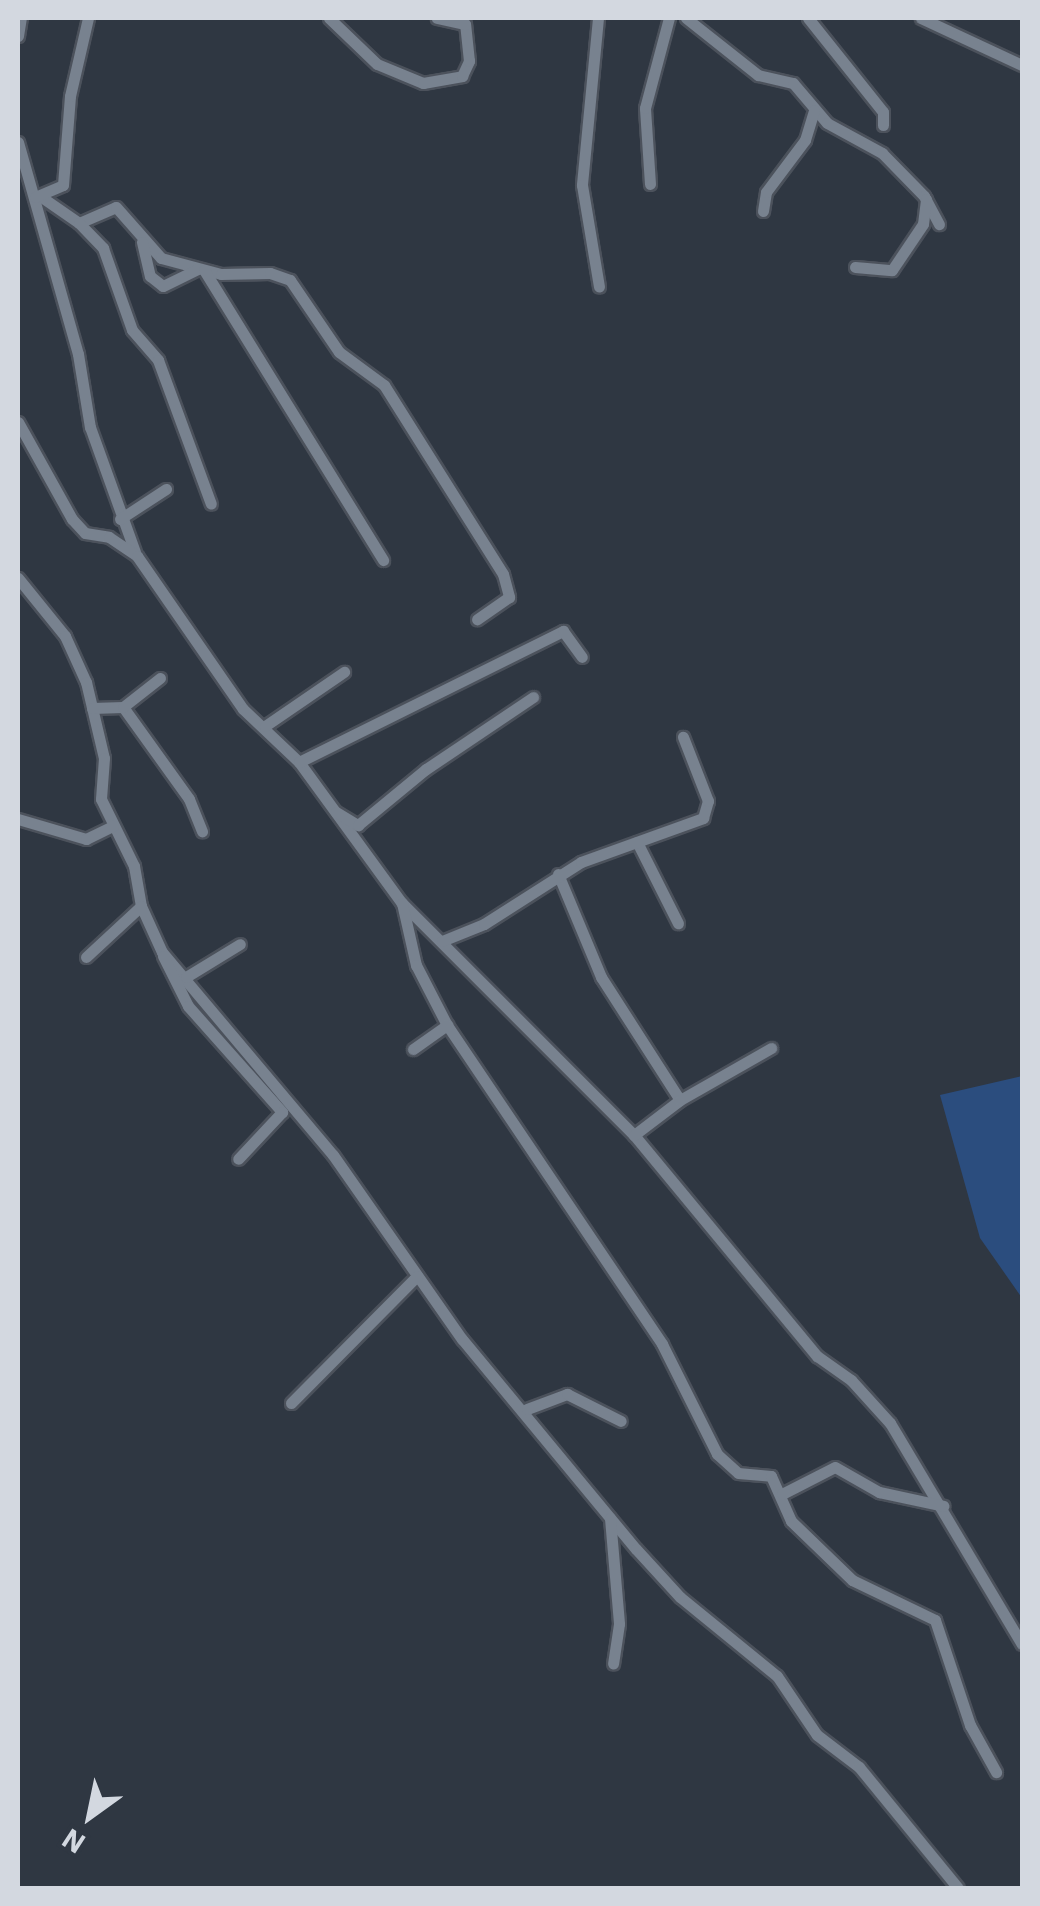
<!DOCTYPE html>
<style>
body{margin:0}
#map{position:relative;width:1040px;height:1906px;overflow:hidden;background:#2f3742;font-family:"IBM Plex Sans",sans-serif}
div>[style]{position:absolute}
.green>*{inset:0;background:#2b4d7e}
.roads{filter:drop-shadow(2px 0 #4c525c) drop-shadow(-2px 0 #4c525c) drop-shadow(0 2px #4c525c) drop-shadow(0 -2px #4c525c)}
.minor>*{height:11px;margin:-5.5px;padding:0 5.5px;transform-origin:5.5px;border-radius:5.5px;background:#78828f}
span{translate:-50% -50%;white-space:nowrap;text-align:center;line-height:1.15;-webkit-text-stroke:9px #2f3742;paint-order:stroke}
.frame{position:absolute;inset:0;border:20px solid #d3d8e0;pointer-events:none}
.north{position:absolute;left:40px;top:1766px;width:100px;height:100px;-webkit-text-stroke:8px #2f3742;paint-order:stroke;rotate:213deg;font-size:28px;font-weight:700;line-height:40px;text-align:center;color:#d3d8e0}
.north::after{content:'';display:block;margin:auto;width:35px;height:45px;background:#d3d8e0;clip-path:polygon(50% 0,100% 100%,50% 72%,0 100%)}
</style>
<div id="map">
<div class="green">
<div style="clip-path:polygon(1022px 1076px,1022px 1298px,980px 1238px,940px 1095px)"></div>
</div>
<div class="roads">
<div class="minor">
<div style="left:329px;top:18px;width:66px;rotate:43.8deg"></div>
<div style="left:377px;top:64px;width:50px;rotate:22.4deg"></div>
<div style="left:423px;top:83px;width:40px;rotate:-10deg"></div>
<div style="left:462px;top:76px;width:17px;rotate:-65deg"></div>
<div style="left:469px;top:61px;width:37px;rotate:-96deg"></div>
<div style="left:465px;top:24px;width:29px;rotate:-168deg"></div>
<div style="left:598px;top:18px;width:168px;rotate:95.5deg"></div>
<div style="left:582px;top:185px;width:103px;rotate:80.5deg"></div>
<div style="left:686px;top:18px;width:92px;rotate:38.4deg"></div>
<div style="left:758px;top:75px;width:36px;rotate:13deg"></div>
<div style="left:793px;top:83px;width:52px;rotate:49.6deg"></div>
<div style="left:827px;top:123px;width:63px;rotate:28.6deg"></div>
<div style="left:882px;top:153px;width:60px;rotate:45.7deg"></div>
<div style="left:924px;top:196px;width:32px;rotate:62deg"></div>
<div style="left:808px;top:18px;width:120px;rotate:51.4deg"></div>
<div style="left:883px;top:112px;width:13px;rotate:90deg"></div>
<div style="left:921px;top:18px;width:111px;rotate:25deg"></div>
<div style="left:18px;top:36px;width:18px;rotate:-81deg"></div>
<div style="left:18px;top:142px;width:220px;rotate:74.2deg"></div>
<div style="left:78px;top:354px;width:74px;rotate:80.7deg"></div>
<div style="left:90px;top:427px;width:133px;rotate:70.2deg"></div>
<div style="left:650px;top:184px;width:76px;rotate:-93.8deg"></div>
<div style="left:645px;top:108px;width:93px;rotate:-75.1deg"></div>
<div style="left:40px;top:196px;width:47px;rotate:34.7deg"></div>
<div style="left:79px;top:223px;width:40px;rotate:-23.4deg"></div>
<div style="left:116px;top:207px;width:68px;rotate:48.6deg"></div>
<div style="left:161px;top:258px;width:62px;rotate:14.9deg"></div>
<div style="left:221px;top:274px;width:49px;rotate:-1.2deg"></div>
<div style="left:270px;top:273px;width:21px;rotate:19deg"></div>
<div style="left:290px;top:280px;width:87px;rotate:55.8deg"></div>
<div style="left:339px;top:352px;width:56px;rotate:36.3deg"></div>
<div style="left:384px;top:385px;width:223px;rotate:57.8deg"></div>
<div style="left:503px;top:574px;width:24px;rotate:75deg"></div>
<div style="left:509px;top:597px;width:39px;rotate:145deg"></div>
<div style="left:35px;top:197px;width:30px;rotate:-23deg"></div>
<div style="left:63px;top:185px;width:89px;rotate:-85.5deg"></div>
<div style="left:70px;top:96px;width:80px;rotate:-77deg"></div>
<div style="left:763px;top:211px;width:19px;rotate:-81deg"></div>
<div style="left:766px;top:192px;width:65px;rotate:-53.1deg"></div>
<div style="left:805px;top:140px;width:31px;rotate:-73deg"></div>
<div style="left:79px;top:223px;width:35px;rotate:46deg"></div>
<div style="left:103px;top:248px;width:87px;rotate:70.5deg"></div>
<div style="left:132px;top:330px;width:40px;rotate:49deg"></div>
<div style="left:158px;top:360px;width:153px;rotate:69.8deg"></div>
<div style="left:142px;top:242px;width:35px;rotate:77deg"></div>
<div style="left:150px;top:276px;width:16px;rotate:38deg"></div>
<div style="left:163px;top:286px;width:39px;rotate:-26deg"></div>
<div style="left:855px;top:267px;width:37px;rotate:5deg"></div>
<div style="left:892px;top:270px;width:55px;rotate:-56deg"></div>
<div style="left:923px;top:224px;width:25px;rotate:-83deg"></div>
<div style="left:204px;top:270px;width:341px;rotate:58.3deg"></div>
<div style="left:18px;top:422px;width:111px;rotate:60.9deg"></div>
<div style="left:72px;top:519px;width:19px;rotate:47deg"></div>
<div style="left:85px;top:533px;width:24px;rotate:9deg"></div>
<div style="left:109px;top:537px;width:34px;rotate:34deg"></div>
<div style="left:137px;top:556px;width:186px;rotate:55.3deg"></div>
<div style="left:243px;top:709px;width:77px;rotate:43.4deg"></div>
<div style="left:299px;top:762px;width:175px;rotate:53.9deg"></div>
<div style="left:402px;top:903px;width:328px;rotate:45deg"></div>
<div style="left:634px;top:1135px;width:287px;rotate:50.4deg"></div>
<div style="left:817px;top:1356px;width:42px;rotate:35.2deg"></div>
<div style="left:851px;top:1380px;width:58px;rotate:47.8deg"></div>
<div style="left:890px;top:1423px;width:257px;rotate:59.2deg"></div>
<div style="left:120px;top:519px;width:55px;rotate:-33.1deg"></div>
<div style="left:18px;top:578px;width:75px;rotate:51deg"></div>
<div style="left:65px;top:636px;width:51px;rotate:65.5deg"></div>
<div style="left:86px;top:682px;width:78px;rotate:76.7deg"></div>
<div style="left:104px;top:758px;width:41px;rotate:94.2deg"></div>
<div style="left:101px;top:799px;width:75px;rotate:63.8deg"></div>
<div style="left:134px;top:866px;width:41px;rotate:80.1deg"></div>
<div style="left:141px;top:906px;width:51px;rotate:65.5deg"></div>
<div style="left:162px;top:952px;width:265px;rotate:49.9deg"></div>
<div style="left:333px;top:1155px;width:225px;rotate:55deg"></div>
<div style="left:462px;top:1339px;width:273px;rotate:50.4deg"></div>
<div style="left:636px;top:1549px;width:65px;rotate:47.5deg"></div>
<div style="left:680px;top:1597px;width:125px;rotate:39.2deg"></div>
<div style="left:777px;top:1676px;width:71px;rotate:55.9deg"></div>
<div style="left:817px;top:1735px;width:53px;rotate:37.3deg"></div>
<div style="left:859px;top:1767px;width:156px;rotate:50.7deg"></div>
<div style="left:123px;top:707px;width:113px;rotate:54.3deg"></div>
<div style="left:189px;top:799px;width:35px;rotate:68deg"></div>
<div style="left:92px;top:708px;width:31px;rotate:-2deg"></div>
<div style="left:123px;top:707px;width:47px;rotate:-38.1deg"></div>
<div style="left:265px;top:726px;width:96px;rotate:-34.4deg"></div>
<div style="left:299px;top:762px;width:295px;rotate:-26.4deg"></div>
<div style="left:563px;top:631px;width:32px;rotate:54deg"></div>
<div style="left:336px;top:812px;width:26px;rotate:31deg"></div>
<div style="left:358px;top:825px;width:88px;rotate:-39.5deg"></div>
<div style="left:426px;top:769px;width:129px;rotate:-33.9deg"></div>
<div style="left:18px;top:819px;width:71px;rotate:16.4deg"></div>
<div style="left:86px;top:839px;width:30px;rotate:-26deg"></div>
<div style="left:637px;top:842px;width:91px;rotate:63.2deg"></div>
<div style="left:558px;top:874px;width:112px;rotate:67.3deg"></div>
<div style="left:601px;top:977px;width:146px;rotate:57.3deg"></div>
<div style="left:680px;top:1100px;width:58px;rotate:142.7deg"></div>
<div style="left:402px;top:903px;width:64px;rotate:77.3deg"></div>
<div style="left:416px;top:965px;width:68px;rotate:62.7deg"></div>
<div style="left:447px;top:1025px;width:385px;rotate:56deg"></div>
<div style="left:662px;top:1344px;width:123px;rotate:63.4deg"></div>
<div style="left:717px;top:1454px;width:28px;rotate:42deg"></div>
<div style="left:738px;top:1473px;width:33px;rotate:5deg"></div>
<div style="left:771px;top:1476px;width:49px;rotate:66deg"></div>
<div style="left:791px;top:1521px;width:85px;rotate:44deg"></div>
<div style="left:852px;top:1580px;width:92px;rotate:25.7deg"></div>
<div style="left:935px;top:1620px;width:111px;rotate:71.6deg"></div>
<div style="left:970px;top:1725px;width:54px;rotate:61deg"></div>
<div style="left:442px;top:941px;width:45px;rotate:-22deg"></div>
<div style="left:484px;top:924px;width:115px;rotate:-32.6deg"></div>
<div style="left:581px;top:862px;width:130px;rotate:-19.8deg"></div>
<div style="left:703px;top:818px;width:18px;rotate:-74deg"></div>
<div style="left:708px;top:801px;width:69px;rotate:-111.3deg"></div>
<div style="left:163px;top:956px;width:56px;rotate:63.4deg"></div>
<div style="left:188px;top:1006px;width:142px;rotate:48.4deg"></div>
<div style="left:282px;top:1112px;width:64px;rotate:133.1deg"></div>
<div style="left:86px;top:957px;width:75px;rotate:-42.8deg"></div>
<div style="left:186px;top:977px;width:63px;rotate:-31.4deg"></div>
<div style="left:413px;top:1049px;width:42px;rotate:-35.2deg"></div>
<div style="left:680px;top:1100px;width:105px;rotate:-29.7deg"></div>
<div style="left:291px;top:1403px;width:179px;rotate:-45.2deg"></div>
<div style="left:527px;top:1409px;width:43px;rotate:-20.6deg"></div>
<div style="left:567px;top:1394px;width:60px;rotate:26.6deg"></div>
<div style="left:782px;top:1494px;width:59px;rotate:-27deg"></div>
<div style="left:835px;top:1467px;width:51px;rotate:29.6deg"></div>
<div style="left:879px;top:1492px;width:66px;rotate:12.2deg"></div>
<div style="left:610px;top:1518px;width:106px;rotate:85.1deg"></div>
<div style="left:619px;top:1624px;width:40px;rotate:98.5deg"></div>
</div>
</div>
<div class="frame"></div>
<div class="north">N</div>
</div>
